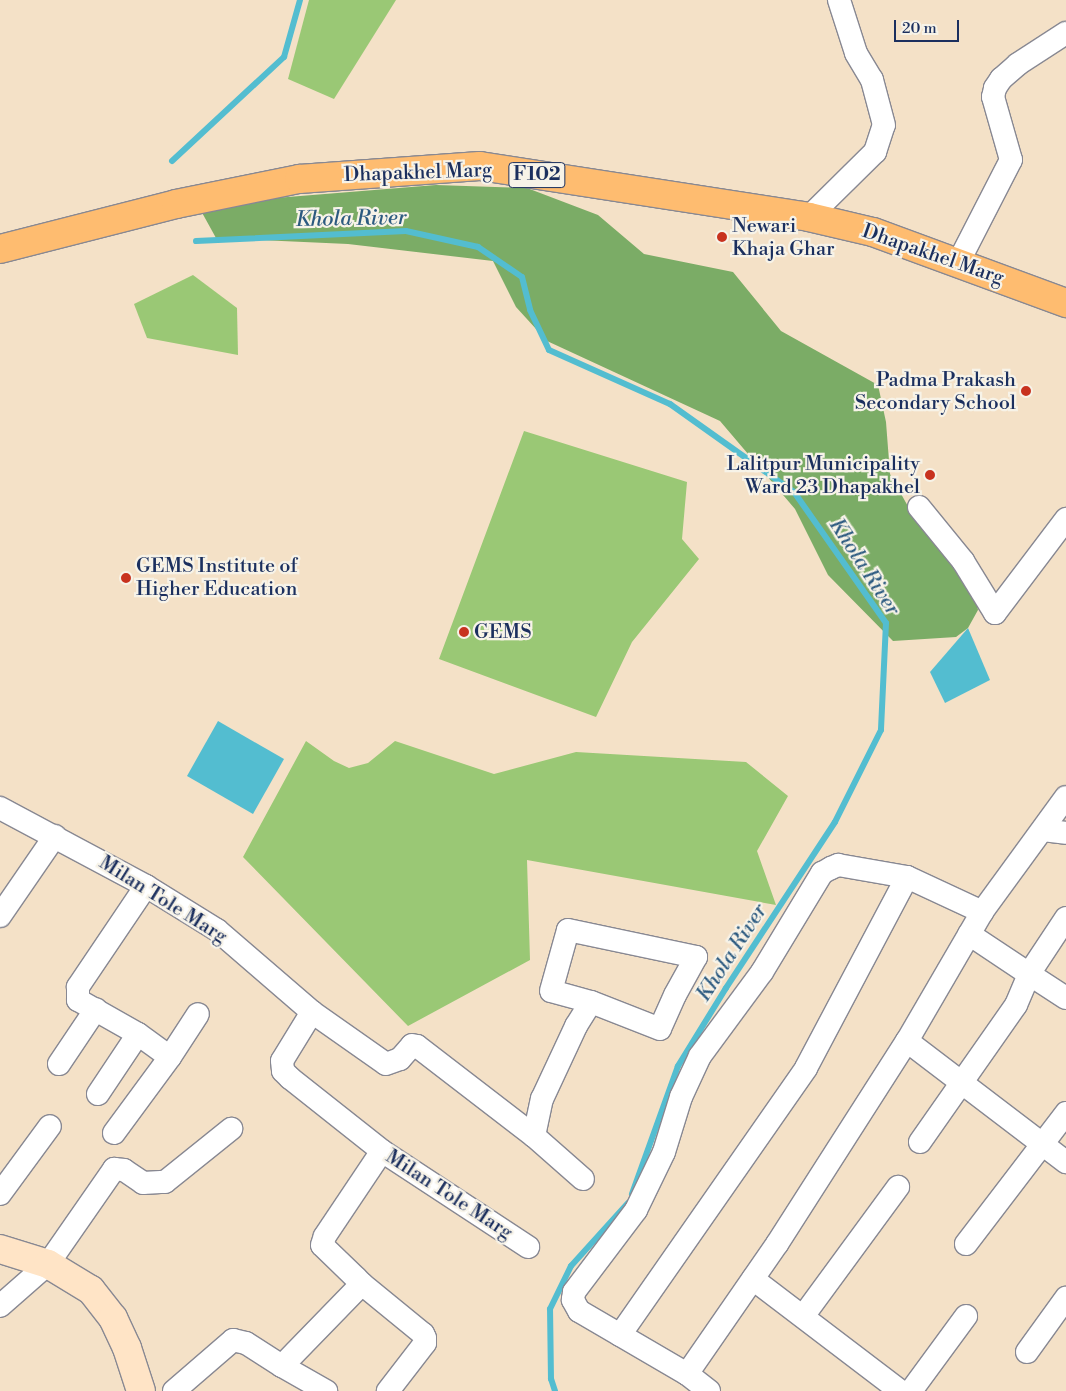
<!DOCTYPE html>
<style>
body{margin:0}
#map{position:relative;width:1066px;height:1391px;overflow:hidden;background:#f4e1c7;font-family:"Libre Bodoni",serif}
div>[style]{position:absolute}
.green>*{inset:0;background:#9ac875}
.forest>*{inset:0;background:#7bac66}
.water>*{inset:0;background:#53bdd0}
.stream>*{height:6px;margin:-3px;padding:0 3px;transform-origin:3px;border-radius:3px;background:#53bdd0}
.roads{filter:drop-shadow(1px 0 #888892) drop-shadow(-1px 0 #888892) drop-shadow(0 1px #888892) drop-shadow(0 -1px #888892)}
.street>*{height:22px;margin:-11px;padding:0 11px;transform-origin:11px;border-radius:11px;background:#fff}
.secondary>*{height:28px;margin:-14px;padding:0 14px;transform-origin:14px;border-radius:14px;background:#ffe4c6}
.primary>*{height:28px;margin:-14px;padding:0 14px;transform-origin:14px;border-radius:14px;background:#febc70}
.dots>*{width:14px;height:14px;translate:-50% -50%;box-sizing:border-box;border:2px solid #f7f3e8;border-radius:50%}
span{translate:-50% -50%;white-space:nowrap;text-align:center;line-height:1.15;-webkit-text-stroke:4.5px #f7f3e8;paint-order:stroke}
.shield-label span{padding:1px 4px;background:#f7f3e8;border:1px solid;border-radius:4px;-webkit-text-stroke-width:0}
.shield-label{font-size:19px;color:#1b2f5e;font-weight:700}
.street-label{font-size:20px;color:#1b2f5e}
.poi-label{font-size:20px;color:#1b2f5e}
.left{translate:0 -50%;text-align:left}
.right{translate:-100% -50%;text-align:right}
.water-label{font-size:21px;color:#2c5a80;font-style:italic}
.scale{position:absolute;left:894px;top:20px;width:65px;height:22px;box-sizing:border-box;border:2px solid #1b2f5e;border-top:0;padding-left:6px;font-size:15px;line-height:18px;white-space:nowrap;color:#1b2f5e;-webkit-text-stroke:4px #f7f3e8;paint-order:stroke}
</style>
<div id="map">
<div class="green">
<div style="clip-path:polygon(309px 0,396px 0,334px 99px,288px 79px)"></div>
<div style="clip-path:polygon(193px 275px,237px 308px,238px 355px,147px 338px,134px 304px)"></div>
<div style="clip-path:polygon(524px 431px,687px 482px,682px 539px,699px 559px,632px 642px,596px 717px,439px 659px)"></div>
<div style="clip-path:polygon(306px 741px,334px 761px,349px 768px,368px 763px,395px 741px,494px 774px,576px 752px,746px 762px,788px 796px,757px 851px,776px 905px,527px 860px,530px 960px,408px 1026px,243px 857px)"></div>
</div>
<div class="forest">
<div style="clip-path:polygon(436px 185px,527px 188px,598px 215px,644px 254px,733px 272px,781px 331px,878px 385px,886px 422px,890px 474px,915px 519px,972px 579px,978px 610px,968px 628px,956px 637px,893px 641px,828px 575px,795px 509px,720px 421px,547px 341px,516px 307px,493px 261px,348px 244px,216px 238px,200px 209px,252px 200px)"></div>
</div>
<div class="water">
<div style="clip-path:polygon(968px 628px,990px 680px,945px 703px,930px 672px)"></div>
<div style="clip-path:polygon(218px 721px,284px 759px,253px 814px,187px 776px)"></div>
</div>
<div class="stream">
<div style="left:172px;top:161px;width:153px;rotate:-42.9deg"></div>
<div style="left:284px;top:57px;width:59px;rotate:-74.3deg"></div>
<div style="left:196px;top:241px;width:210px;rotate:-2.7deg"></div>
<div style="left:406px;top:231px;width:74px;rotate:12.5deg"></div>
<div style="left:478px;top:247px;width:53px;rotate:34.3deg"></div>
<div style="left:522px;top:277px;width:34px;rotate:76deg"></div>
<div style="left:530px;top:310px;width:44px;rotate:64.6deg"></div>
<div style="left:549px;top:350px;width:133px;rotate:24.1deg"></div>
<div style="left:670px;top:404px;width:152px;rotate:35.4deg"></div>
<div style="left:794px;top:492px;width:160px;rotate:54.9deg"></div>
<div style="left:886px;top:623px;width:107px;rotate:92.7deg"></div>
<div style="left:881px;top:730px;width:103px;rotate:116.6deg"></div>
<div style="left:835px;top:822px;width:199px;rotate:123.3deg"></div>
<div style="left:726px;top:988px;width:92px;rotate:121.6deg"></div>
<div style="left:678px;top:1066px;width:136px;rotate:109.8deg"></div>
<div style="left:555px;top:1391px;width:13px;rotate:-108deg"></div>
<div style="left:551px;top:1379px;width:70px;rotate:-90.8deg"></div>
<div style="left:550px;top:1309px;width:48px;rotate:-64deg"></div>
<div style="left:571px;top:1266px;width:85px;rotate:-47.9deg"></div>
</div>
<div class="roads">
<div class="street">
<div style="left:809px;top:217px;width:93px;rotate:-44.6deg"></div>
<div style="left:875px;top:152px;width:28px;rotate:-72deg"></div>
<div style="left:884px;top:125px;width:47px;rotate:-104.9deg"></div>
<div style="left:872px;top:80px;width:31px;rotate:-121deg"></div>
<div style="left:856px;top:53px;width:56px;rotate:-107.8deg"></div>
<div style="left:958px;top:263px;width:116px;rotate:-62.8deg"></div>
<div style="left:1011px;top:160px;width:66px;rotate:-105.9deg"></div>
<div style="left:993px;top:97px;width:9px;rotate:-77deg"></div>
<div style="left:995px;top:88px;width:11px;rotate:-56deg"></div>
<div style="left:1001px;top:79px;width:23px;rotate:-41deg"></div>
<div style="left:1018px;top:64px;width:57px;rotate:-32.9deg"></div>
<div style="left:919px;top:507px;width:70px;rotate:50.8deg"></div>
<div style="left:963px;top:561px;width:61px;rotate:58.4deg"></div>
<div style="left:995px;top:613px;width:118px;rotate:-52.9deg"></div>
<div style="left:0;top:808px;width:166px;rotate:28.1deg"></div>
<div style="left:146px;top:886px;width:84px;rotate:31.8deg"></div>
<div style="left:217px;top:930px;width:125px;rotate:40.8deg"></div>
<div style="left:312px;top:1012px;width:90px;rotate:35.1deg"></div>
<div style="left:386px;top:1064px;width:15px;rotate:-20deg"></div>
<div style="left:400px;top:1059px;width:18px;rotate:-49deg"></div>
<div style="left:412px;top:1045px;width:5px;rotate:11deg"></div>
<div style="left:417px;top:1046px;width:148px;rotate:37.6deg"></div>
<div style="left:534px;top:1136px;width:65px;rotate:41.3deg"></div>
<div style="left:1043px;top:830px;width:23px;rotate:7deg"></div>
<div style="left:146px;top:886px;width:122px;rotate:124deg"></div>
<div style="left:78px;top:987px;width:13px;rotate:90deg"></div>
<div style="left:78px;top:1000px;width:69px;rotate:29.5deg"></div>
<div style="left:138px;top:1034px;width:39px;rotate:36deg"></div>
<div style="left:0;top:916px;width:97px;rotate:-55.5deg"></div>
<div style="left:1066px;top:918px;width:67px;rotate:123.5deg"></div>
<div style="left:1029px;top:974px;width:44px;rotate:33deg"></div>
<div style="left:568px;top:930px;width:131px;rotate:11.9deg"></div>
<div style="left:696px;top:957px;width:43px;rotate:118.9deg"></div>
<div style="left:675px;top:995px;width:37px;rotate:114deg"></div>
<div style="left:660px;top:1029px;width:74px;rotate:-158.6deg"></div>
<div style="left:591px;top:1002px;width:41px;rotate:-164.6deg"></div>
<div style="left:551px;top:991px;width:63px;rotate:-74.4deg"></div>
<div style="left:312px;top:1012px;width:57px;rotate:121.5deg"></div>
<div style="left:282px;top:1061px;width:10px;rotate:84deg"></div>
<div style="left:283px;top:1071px;width:10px;rotate:45deg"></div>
<div style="left:290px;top:1078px;width:117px;rotate:38.4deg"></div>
<div style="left:382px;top:1151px;width:175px;rotate:33.3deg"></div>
<div style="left:907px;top:1041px;width:200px;rotate:37.3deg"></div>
<div style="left:59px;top:1064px;width:66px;rotate:-56.1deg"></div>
<div style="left:98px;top:1094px;width:72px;rotate:-56.3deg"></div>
<div style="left:114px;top:1133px;width:94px;rotate:-53.6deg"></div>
<div style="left:170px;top:1057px;width:51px;rotate:-56.9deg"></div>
<div style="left:534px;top:1136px;width:38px;rotate:-78deg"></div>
<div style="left:542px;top:1099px;width:81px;rotate:-65deg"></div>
<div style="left:576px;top:1026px;width:28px;rotate:-58deg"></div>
<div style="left:920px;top:1142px;width:167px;rotate:-55deg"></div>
<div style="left:1016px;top:1005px;width:34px;rotate:-67deg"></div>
<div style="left:1029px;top:974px;width:72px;rotate:-146.3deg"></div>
<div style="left:0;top:1194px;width:84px;rotate:-53.7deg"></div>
<div style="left:966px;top:1244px;width:165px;rotate:-52.6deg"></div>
<div style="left:753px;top:1279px;width:185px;rotate:37.3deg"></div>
<div style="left:362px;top:1284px;width:79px;rotate:39.3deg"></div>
<div style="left:423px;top:1334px;width:4px;rotate:63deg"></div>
<div style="left:425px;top:1338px;width:5px;rotate:90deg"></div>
<div style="left:425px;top:1343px;width:61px;rotate:127.6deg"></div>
<div style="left:0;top:1306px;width:64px;rotate:-41.2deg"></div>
<div style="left:48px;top:1264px;width:116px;rotate:-55.2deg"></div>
<div style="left:114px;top:1169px;width:10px;rotate:6deg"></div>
<div style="left:124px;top:1170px;width:23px;rotate:34deg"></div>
<div style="left:143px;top:1183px;width:22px;rotate:-3deg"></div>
<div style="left:165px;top:1182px;width:85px;rotate:-38.8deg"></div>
<div style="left:804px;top:1315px;width:159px;rotate:-53.7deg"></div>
<div style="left:620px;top:1335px;width:325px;rotate:-55.1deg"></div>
<div style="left:806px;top:1068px;width:216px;rotate:-62.1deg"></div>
<div style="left:1027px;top:1352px;width:67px;rotate:-54.2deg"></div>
<div style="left:282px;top:1366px;width:51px;rotate:29.6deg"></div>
<div style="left:687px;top:1374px;width:158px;rotate:-55.3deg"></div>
<div style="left:777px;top:1244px;width:241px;rotate:-57.4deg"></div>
<div style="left:907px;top:1041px;width:149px;rotate:-59.8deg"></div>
<div style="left:982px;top:912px;width:142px;rotate:-53.9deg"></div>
<div style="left:174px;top:1391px;width:78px;rotate:-40.8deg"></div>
<div style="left:233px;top:1340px;width:13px;rotate:13deg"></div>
<div style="left:246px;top:1343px;width:43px;rotate:32.6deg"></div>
<div style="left:282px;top:1366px;width:107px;rotate:-45.8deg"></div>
<div style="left:357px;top:1289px;width:7px;rotate:-45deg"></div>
<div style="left:362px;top:1284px;width:8px;rotate:-135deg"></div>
<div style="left:356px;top:1278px;width:47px;rotate:-135.9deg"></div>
<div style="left:322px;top:1245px;width:9px;rotate:-72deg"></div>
<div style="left:325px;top:1236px;width:102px;rotate:-56.2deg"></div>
<div style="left:709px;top:1391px;width:28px;rotate:-142deg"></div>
<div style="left:687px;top:1374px;width:125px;rotate:-149.7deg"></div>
<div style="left:579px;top:1311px;width:13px;rotate:-119deg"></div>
<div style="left:573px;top:1300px;width:8px;rotate:-83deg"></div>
<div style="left:574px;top:1292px;width:103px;rotate:-52.9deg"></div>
<div style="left:636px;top:1210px;width:64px;rotate:-64.2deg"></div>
<div style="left:664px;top:1152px;width:58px;rotate:-72.8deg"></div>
<div style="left:681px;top:1097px;width:45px;rotate:-65.1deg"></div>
<div style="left:700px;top:1056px;width:104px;rotate:-53.6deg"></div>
<div style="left:762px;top:972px;width:116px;rotate:-58.8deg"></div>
<div style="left:822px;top:873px;width:10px;rotate:-29deg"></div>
<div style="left:831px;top:868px;width:8px;rotate:-23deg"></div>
<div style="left:838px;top:865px;width:70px;rotate:9.9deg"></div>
<div style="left:907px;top:877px;width:83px;rotate:25deg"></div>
<div style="left:911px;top:1391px;width:93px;rotate:-53.7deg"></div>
</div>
<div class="secondary">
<div style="left:0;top:1249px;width:50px;rotate:17.4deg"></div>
<div style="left:48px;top:1264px;width:50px;rotate:31.2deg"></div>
<div style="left:91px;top:1290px;width:36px;rotate:52deg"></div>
<div style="left:113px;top:1318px;width:33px;rotate:65deg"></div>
<div style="left:127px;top:1348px;width:45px;rotate:72deg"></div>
</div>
<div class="primary">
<div style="left:0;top:249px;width:182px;rotate:-14.3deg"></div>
<div style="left:176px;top:204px;width:126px;rotate:-11.5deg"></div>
<div style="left:299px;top:179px;width:181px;rotate:-4.1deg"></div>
<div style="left:480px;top:166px;width:333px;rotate:8.8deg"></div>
<div style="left:809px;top:217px;width:66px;rotate:13.2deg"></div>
<div style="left:873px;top:232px;width:206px;rotate:20.2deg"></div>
</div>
</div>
<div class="dots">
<div style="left:722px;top:237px;background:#c8321e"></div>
<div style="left:1026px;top:391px;background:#c8321e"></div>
<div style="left:930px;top:475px;background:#c8321e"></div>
<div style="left:126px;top:578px;background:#c8321e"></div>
<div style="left:464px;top:632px;background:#c8321e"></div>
</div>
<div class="shield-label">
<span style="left:537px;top:175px">F102</span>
</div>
<div class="street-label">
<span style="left:418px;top:173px;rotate:-2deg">Dhapakhel Marg</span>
<span style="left:933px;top:255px;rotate:19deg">Dhapakhel Marg</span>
<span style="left:163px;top:900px;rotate:32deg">Milan Tole Marg</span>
<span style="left:449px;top:1195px;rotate:33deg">Milan Tole Marg</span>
</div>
<div class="poi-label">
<span class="left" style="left:732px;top:238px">Newari<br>Khaja Ghar</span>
<span class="right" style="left:1016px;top:392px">Padma Prakash<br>Secondary School</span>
<span class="right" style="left:920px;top:476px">Lalitpur Municipality<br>Ward 23 Dhapakhel</span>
<span class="left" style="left:136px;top:578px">GEMS Institute of<br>Higher Education</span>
<span class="left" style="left:474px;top:632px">GEMS</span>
</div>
<div class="water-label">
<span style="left:351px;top:219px;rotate:-1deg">Khola River</span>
<span style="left:864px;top:567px;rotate:57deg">Khola River</span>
<span style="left:732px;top:953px;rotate:-57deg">Khola River</span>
</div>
<div class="scale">20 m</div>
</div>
